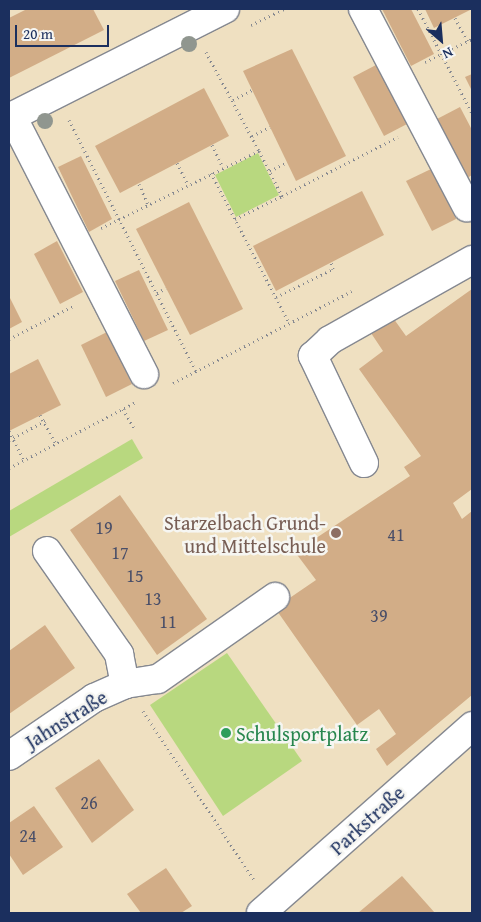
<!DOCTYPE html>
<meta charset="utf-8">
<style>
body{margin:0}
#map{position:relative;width:481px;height:922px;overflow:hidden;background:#efe0c1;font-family:"Gentium Book Plus",serif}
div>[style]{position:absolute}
.green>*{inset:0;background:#b8d87f}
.building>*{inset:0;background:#d2ad87}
.path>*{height:3px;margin-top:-1.5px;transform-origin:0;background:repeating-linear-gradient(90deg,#858890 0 1px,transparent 0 5px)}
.roads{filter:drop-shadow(1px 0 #858890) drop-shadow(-1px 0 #858890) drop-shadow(0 1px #858890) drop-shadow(0 -1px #858890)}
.minor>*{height:28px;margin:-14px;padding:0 14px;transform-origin:14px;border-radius:14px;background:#fff}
.trees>*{width:16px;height:16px;margin:-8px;border-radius:50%;background:#90968f}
.dots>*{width:14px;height:14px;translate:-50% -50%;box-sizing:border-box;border:2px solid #f6f6f2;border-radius:50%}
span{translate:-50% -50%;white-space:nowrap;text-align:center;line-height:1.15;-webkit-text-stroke:5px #f6f6f2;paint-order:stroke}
.number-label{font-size:18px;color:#494e68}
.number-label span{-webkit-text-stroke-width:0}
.education-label{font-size:20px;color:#785e54}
.right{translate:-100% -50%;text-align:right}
.street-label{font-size:20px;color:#1b2f5e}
.leisure-label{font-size:20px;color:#27864d}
.left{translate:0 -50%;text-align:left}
.frame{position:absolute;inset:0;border:10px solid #1b2f5e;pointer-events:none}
.north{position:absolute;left:416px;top:15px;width:50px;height:50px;-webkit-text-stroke:4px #f6f6f2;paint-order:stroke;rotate:153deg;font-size:14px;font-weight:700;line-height:20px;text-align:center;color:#1b2f5e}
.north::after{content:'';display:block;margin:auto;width:18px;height:22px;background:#1b2f5e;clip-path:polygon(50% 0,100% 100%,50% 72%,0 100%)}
.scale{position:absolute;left:15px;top:25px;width:94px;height:22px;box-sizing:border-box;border:2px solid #1b2f5e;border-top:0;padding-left:6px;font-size:15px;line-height:18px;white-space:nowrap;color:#1b2f5e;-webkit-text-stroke:4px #f6f6f2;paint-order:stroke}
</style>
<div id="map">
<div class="green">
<div style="clip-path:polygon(258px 153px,279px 195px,236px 217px,215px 175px)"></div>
<div style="clip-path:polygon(132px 439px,143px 458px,9px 537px,9px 511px)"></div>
<div style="clip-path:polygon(227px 653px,302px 761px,223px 816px,150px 705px)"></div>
</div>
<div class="building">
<div style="clip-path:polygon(27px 9px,93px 9px,104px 30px,9px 78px,9px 18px)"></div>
<div style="clip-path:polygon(382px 9px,411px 9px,434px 54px,411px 66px)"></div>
<div style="clip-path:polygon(425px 9px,472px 9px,434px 28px)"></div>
<div style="clip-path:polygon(292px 49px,346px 156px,296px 181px,243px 71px)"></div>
<div style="clip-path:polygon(376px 65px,407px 124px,384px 136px,353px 77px)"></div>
<div style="clip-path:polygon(472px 74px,472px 91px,465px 77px)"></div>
<div style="clip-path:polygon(204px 88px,229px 136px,120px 193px,95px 146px)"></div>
<div style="clip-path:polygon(460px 107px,472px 130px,472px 175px,467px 178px,437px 119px)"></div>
<div style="clip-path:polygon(81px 156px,112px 219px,89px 232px,58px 167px)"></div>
<div style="clip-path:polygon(431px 169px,456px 219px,432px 231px,406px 181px)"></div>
<div style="clip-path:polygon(362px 191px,384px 235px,276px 291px,253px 246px)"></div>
<div style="clip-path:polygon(189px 202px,243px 309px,190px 335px,136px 229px)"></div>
<div style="clip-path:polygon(57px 241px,83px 292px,60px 304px,34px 254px)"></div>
<div style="clip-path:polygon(139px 270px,168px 330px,144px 341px,115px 281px)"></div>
<div style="clip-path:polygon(472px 289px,472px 489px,453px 503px,462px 519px,472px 511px,472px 695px,387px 766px,376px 749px,396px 734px,379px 709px,357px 725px,275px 608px,316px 580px,295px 552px,410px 476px,404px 467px,421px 456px,359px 369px,383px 351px,369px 330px,391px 315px,406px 336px)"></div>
<div style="clip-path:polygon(9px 296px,22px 322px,9px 329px)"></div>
<div style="clip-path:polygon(107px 332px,132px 384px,106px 397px,81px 345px)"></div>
<div style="clip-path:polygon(38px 359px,61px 405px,9px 431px,9px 374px)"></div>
<div style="clip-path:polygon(120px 495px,207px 619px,157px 655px,70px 530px)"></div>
<div style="clip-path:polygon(45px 625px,75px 668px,9px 714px,9px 651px)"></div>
<div style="clip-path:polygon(99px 759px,134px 810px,92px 843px,55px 788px)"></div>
<div style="clip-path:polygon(34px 806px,63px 847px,23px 875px,9px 854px,9px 823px)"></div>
<div style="clip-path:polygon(166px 868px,192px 906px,181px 913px,141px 913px,127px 894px)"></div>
<div style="clip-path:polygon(402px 876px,435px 913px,358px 913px)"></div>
</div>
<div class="path">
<div style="left:418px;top:9px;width:117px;rotate:62.6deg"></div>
<div style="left:455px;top:18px;width:26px;rotate:61deg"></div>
<div style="left:251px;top:25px;width:37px;rotate:-26deg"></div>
<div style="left:206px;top:52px;width:112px;rotate:61.8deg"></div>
<div style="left:425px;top:62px;width:52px;rotate:-26.1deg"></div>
<div style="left:233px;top:100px;width:21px;rotate:-28deg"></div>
<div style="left:69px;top:120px;width:281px;rotate:63.2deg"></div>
<div style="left:252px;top:136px;width:20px;rotate:-27deg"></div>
<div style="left:212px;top:145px;width:25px;rotate:64deg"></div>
<div style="left:177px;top:163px;width:25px;rotate:63deg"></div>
<div style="left:270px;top:171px;width:19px;rotate:-28deg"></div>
<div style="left:211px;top:173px;width:169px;rotate:62.5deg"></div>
<div style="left:139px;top:184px;width:22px;rotate:66deg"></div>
<div style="left:235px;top:219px;width:52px;rotate:-26.1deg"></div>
<div style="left:101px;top:228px;width:176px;rotate:-26deg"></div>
<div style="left:259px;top:151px;width:51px;rotate:62.9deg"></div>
<div style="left:282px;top:196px;width:130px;rotate:-27deg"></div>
<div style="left:157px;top:293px;width:10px;rotate:-29deg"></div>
<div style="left:276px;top:297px;width:64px;rotate:-26.2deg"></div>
<div style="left:333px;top:269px;width:7px;rotate:-106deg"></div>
<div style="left:9px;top:339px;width:74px;rotate:-27.3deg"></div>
<div style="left:173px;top:383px;width:201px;rotate:-27.2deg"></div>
<div style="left:123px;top:409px;width:24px;rotate:60deg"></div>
<div style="left:40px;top:415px;width:33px;rotate:61deg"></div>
<div style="left:9px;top:431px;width:33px;rotate:63deg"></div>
<div style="left:9px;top:440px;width:41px;rotate:-27.8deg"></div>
<div style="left:9px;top:468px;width:143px;rotate:-27.5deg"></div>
<div style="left:143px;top:711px;width:202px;rotate:56.7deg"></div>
</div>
<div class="roads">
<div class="minor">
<div style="left:363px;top:9px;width:224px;rotate:62.3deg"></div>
<div style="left:12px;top:116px;width:290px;rotate:62.9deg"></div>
<div style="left:9px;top:118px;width:242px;rotate:-26.8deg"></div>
<div style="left:364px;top:463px;width:119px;rotate:-115.5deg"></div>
<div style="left:313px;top:356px;width:23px;rotate:-43deg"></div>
<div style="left:330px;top:340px;width:163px;rotate:-29.4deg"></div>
<div style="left:47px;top:551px;width:126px;rotate:55deg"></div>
<div style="left:119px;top:654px;width:31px;rotate:79deg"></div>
<div style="left:9px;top:756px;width:103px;rotate:-34.3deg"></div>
<div style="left:94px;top:698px;width:34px;rotate:-24deg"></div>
<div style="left:125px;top:684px;width:33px;rotate:-9deg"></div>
<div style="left:158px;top:679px;width:143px;rotate:-35deg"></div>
<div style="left:261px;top:913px;width:282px;rotate:-41.5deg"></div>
</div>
</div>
<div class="trees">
<div style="left:189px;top:44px"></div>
<div style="left:45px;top:121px"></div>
</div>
<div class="dots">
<div style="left:336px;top:533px;background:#8d6e63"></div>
<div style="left:226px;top:733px;background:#2e9e5b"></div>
</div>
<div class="number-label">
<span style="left:104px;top:528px">19</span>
<span style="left:396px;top:535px">41</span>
<span style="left:120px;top:553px">17</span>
<span style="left:135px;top:576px">15</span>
<span style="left:153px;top:599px">13</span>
<span style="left:379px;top:616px">39</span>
<span style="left:168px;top:622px">11</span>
<span style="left:89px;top:803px">26</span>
<span style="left:28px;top:836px">24</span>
</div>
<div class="education-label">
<span class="right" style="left:326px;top:534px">Starzelbach Grund-<br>und Mittelschule</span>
</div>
<div class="street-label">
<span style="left:66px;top:719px;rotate:-32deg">Jahnstraße</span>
<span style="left:367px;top:820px;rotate:-42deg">Parkstraße</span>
</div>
<div class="leisure-label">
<span class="left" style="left:236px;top:733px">Schulsportplatz</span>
</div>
<div class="frame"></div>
<div class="north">N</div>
<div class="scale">20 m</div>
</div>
